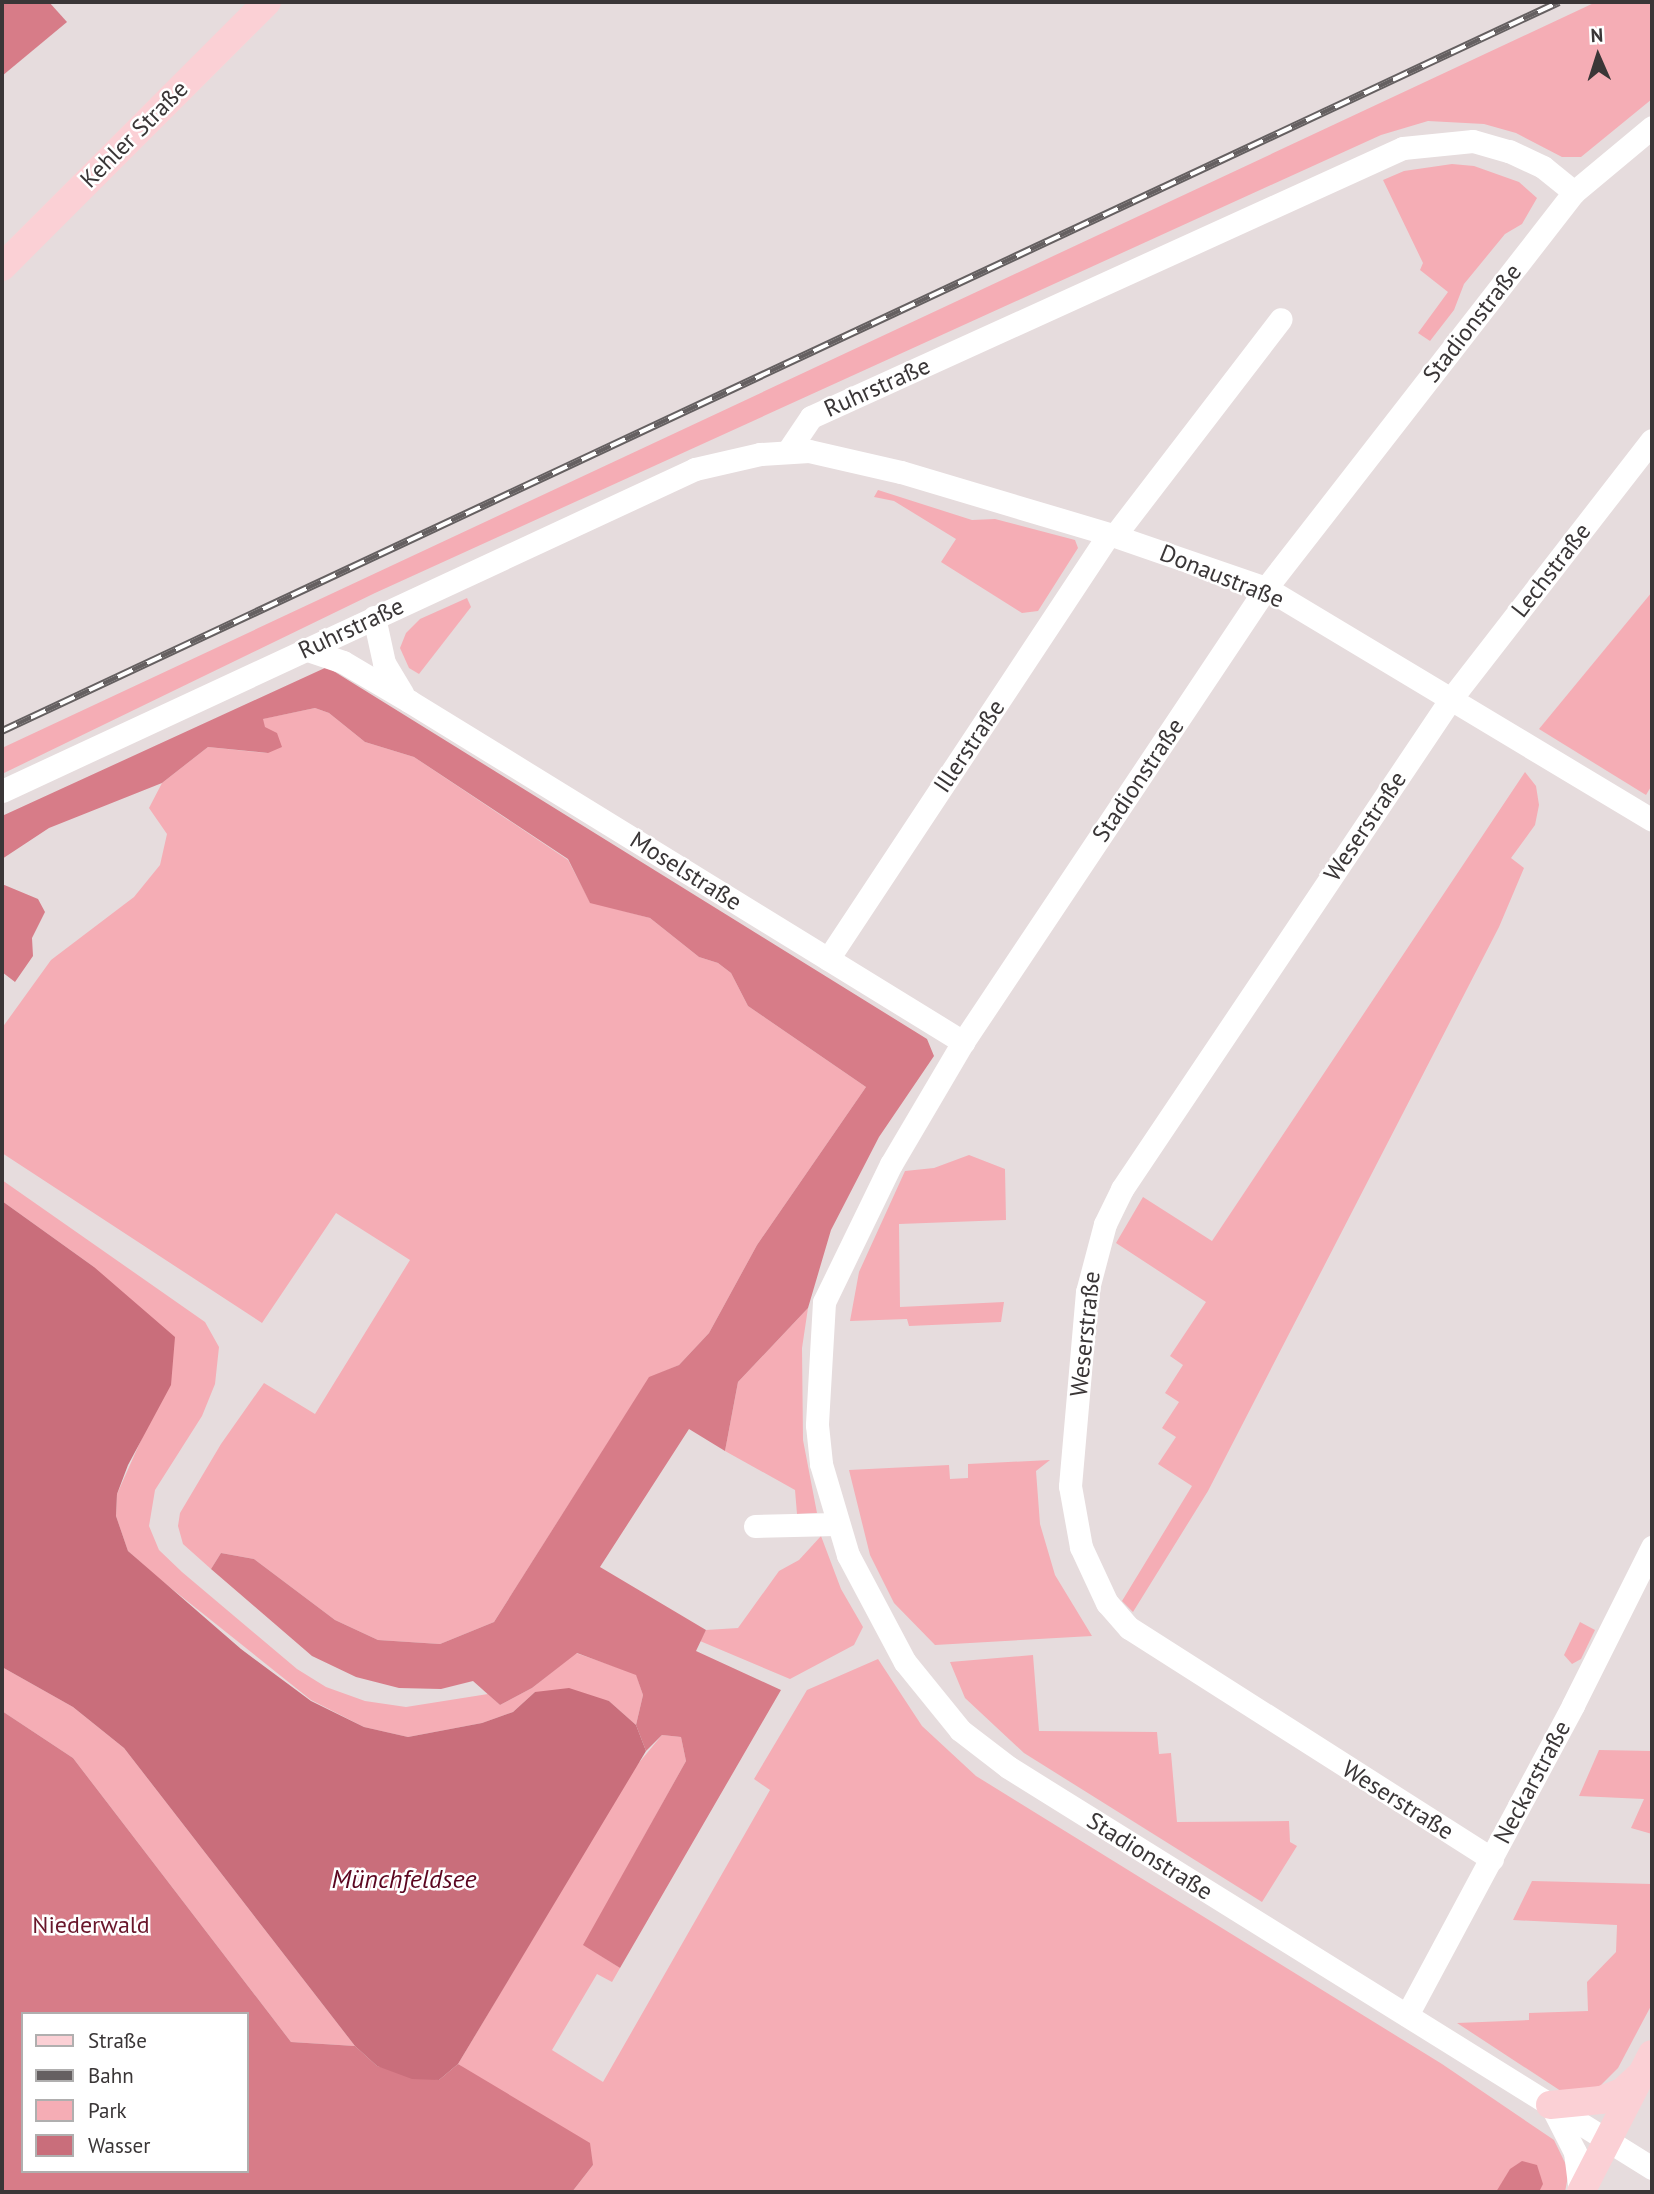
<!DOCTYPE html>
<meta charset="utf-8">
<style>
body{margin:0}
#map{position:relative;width:1654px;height:2194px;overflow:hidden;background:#e6dcdd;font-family:"PT Sans",sans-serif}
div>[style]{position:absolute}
.green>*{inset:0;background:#f5adb5}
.forest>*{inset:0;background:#d77c88}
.water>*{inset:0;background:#c96e7b}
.minor>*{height:23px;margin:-11.5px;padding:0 11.5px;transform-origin:11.5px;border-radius:11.5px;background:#fff}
.major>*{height:28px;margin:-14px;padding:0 14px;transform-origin:14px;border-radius:14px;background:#fbd0d5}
.rail>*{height:8px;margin-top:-4px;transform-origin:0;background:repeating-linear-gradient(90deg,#fff 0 16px,#656061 0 32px);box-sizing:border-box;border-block:2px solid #656061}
span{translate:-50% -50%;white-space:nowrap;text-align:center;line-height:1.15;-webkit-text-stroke:5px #fff;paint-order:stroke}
.street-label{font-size:24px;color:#3a3637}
.park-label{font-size:24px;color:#69172b}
.water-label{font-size:26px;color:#5b0620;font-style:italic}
.frame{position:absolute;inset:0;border:4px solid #3a3637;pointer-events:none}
.legend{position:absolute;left:21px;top:2012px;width:228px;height:161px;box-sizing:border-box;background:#fff;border:2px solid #b0afaf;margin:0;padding:9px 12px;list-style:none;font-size:21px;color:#3a3637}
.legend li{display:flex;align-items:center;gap:14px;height:35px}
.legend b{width:35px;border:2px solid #b0afaf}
.north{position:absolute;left:1563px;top:21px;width:70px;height:70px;-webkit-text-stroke:5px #fff;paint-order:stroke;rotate:357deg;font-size:19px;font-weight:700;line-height:28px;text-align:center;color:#3a3637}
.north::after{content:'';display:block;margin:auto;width:24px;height:32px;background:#3a3637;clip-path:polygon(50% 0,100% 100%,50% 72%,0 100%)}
</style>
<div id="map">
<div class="green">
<div style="clip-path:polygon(1596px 2px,1652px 2px,1652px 99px,1581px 157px,1562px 157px,1516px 133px,1484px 124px,1428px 121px,1381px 135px,375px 593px,2px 774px,2px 748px)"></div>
<div style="clip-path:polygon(1452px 164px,1474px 166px,1519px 182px,1537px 198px,1522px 224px,1505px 234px,1464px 284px,1454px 310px,1430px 341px,1418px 333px,1448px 292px,1420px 270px,1423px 263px,1383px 180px,1404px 171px)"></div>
<div style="clip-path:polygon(878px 490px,972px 520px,995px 519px,1075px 540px,1078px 548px,1038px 611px,1022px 613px,941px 562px,956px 539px,894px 501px,874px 497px)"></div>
<div style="clip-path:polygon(1652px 592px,1652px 785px,1646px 795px,1539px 729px)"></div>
<div style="clip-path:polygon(467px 598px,471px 607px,419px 674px,409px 668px,400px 648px,406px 633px,420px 619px)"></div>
<div style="clip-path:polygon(315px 708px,329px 713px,365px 742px,414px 757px,568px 860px,590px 902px,650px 918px,699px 957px,718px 963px,731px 973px,748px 1006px,866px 1087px,757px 1245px,709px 1333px,679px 1365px,649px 1378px,494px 1622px,440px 1644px,378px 1640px,335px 1620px,254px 1559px,221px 1553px,211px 1569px,183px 1544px,178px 1526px,180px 1513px,221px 1444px,264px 1383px,315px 1414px,410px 1260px,336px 1213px,262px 1323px,2px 1153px,2px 1028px,51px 960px,134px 897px,160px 865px,167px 834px,149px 808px,162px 783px,208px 747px,267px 753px,262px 719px)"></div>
<div style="clip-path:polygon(1525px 772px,1536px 786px,1539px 805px,1535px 825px,1511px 858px,1524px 868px,1499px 927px,1208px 1491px,1133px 1612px,1122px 1601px,1192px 1486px,1158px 1464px,1176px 1437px,1162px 1428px,1179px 1402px,1165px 1393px,1183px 1365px,1170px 1356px,1206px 1302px,1116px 1243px,1143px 1197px,1212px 1241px)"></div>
<div style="clip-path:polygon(969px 1155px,1005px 1169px,1006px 1220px,899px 1224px,900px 1307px,1004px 1302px,1001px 1322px,909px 1326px,907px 1319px,850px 1321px,859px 1272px,905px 1171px,934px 1168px)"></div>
<div style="clip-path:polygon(2px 1180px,205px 1322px,219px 1347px,215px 1384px,202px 1416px,155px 1490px,149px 1526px,159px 1550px,182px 1572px,297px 1669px,326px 1687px,365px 1701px,406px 1707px,488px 1694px,500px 1705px,532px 1688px,576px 1653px,636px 1674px,643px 1695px,636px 1725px,609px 1701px,535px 1692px,513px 1712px,482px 1723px,408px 1737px,364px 1727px,311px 1700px,157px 1577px,128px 1551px,116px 1516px,117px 1494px,150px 1420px,94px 1267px,2px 1201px)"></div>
<div style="clip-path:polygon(808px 1308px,802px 1348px,803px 1440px,817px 1513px,797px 1514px,795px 1490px,725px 1451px,738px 1382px)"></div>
<div style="clip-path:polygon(1050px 1460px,1036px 1471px,1040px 1524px,1055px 1575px,1092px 1636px,935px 1645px,894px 1603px,870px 1555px,849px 1470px,949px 1465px,950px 1479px,968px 1478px,968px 1464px)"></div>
<div style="clip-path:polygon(821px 1536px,841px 1589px,863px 1627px,854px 1645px,790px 1679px,700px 1641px,706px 1630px,738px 1628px,779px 1571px,799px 1560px)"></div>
<div style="clip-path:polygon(1580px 1622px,1595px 1630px,1581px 1659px,1572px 1664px,1564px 1655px)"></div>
<div style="clip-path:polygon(1033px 1655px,1039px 1731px,1157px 1732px,1159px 1754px,1171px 1753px,1177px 1822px,1289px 1821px,1290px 1842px,1297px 1846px,1262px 1902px,1024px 1753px,965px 1698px,950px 1662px)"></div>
<div style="clip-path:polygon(878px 1659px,922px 1726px,976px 1776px,1442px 2064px,1554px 2140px,1569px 2171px,1565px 2192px,572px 2192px,593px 2165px,458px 2064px,632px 1771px,662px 1735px,681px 1737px,686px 1761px,584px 1945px,620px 1968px,612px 1982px,597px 1974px,552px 2050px,603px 2082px,770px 1790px,754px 1779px,807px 1690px)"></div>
<div style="clip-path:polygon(2px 1667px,73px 1707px,124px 1748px,355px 2046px,291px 2042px,73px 1758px,2px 1711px)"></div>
<div style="clip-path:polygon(1599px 1750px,1652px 1751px,1652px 1834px,1631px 1828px,1644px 1799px,1579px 1796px)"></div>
<div style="clip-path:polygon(1532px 1881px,1652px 1884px,1652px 2004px,1618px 2068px,1594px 2092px,1567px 2095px,1457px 2023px,1529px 2020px,1529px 2013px,1588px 2011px,1587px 1982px,1616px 1952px,1617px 1925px,1513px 1920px)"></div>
</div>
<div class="forest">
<div style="clip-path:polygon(2px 2px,49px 2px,67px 22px,2px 76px)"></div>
<div style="clip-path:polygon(327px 667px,927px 1039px,934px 1056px,879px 1137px,831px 1230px,808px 1308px,738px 1382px,725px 1451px,689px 1429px,600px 1567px,706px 1630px,696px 1651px,781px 1690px,620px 1968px,583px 1945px,686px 1761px,681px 1737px,662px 1735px,646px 1751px,636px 1725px,643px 1695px,636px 1675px,577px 1653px,532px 1688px,500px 1705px,473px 1681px,441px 1689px,399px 1688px,356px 1677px,312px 1656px,211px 1569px,221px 1553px,254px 1559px,335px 1620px,378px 1640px,440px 1644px,494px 1622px,649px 1377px,679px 1365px,709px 1333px,757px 1245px,866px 1087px,748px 1006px,731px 973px,718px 963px,699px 957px,650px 918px,590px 903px,568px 859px,414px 757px,365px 742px,329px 713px,315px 708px,263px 719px,265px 727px,277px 733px,282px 747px,268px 753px,208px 747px,162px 783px,49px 828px,2px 859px,2px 816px)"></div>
<div style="clip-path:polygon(2px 884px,38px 899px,45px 912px,32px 938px,33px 956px,15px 982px,2px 972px)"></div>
<div style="clip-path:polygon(evenodd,2px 1711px,73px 1758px,291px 2042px,355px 2046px,377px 2066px,439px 2080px,458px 2064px,590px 2143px,593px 2165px,572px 2192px,2px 2192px,2px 1711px,23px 2014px,247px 2014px,247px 2171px,23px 2171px,23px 2014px)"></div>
<div style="clip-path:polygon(1522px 2161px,1537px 2165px,1543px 2184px,1539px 2192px,1496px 2192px,1510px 2169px)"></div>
</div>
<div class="water">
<div style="clip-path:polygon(2px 1201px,94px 1267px,175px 1337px,171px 1385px,128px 1465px,117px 1494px,116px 1516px,128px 1551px,241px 1649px,311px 1701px,364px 1727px,408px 1737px,482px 1723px,513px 1712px,535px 1692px,569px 1688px,609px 1701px,636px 1725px,646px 1751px,458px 2064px,439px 2080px,412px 2079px,377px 2066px,355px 2046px,124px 1748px,73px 1707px,2px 1667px)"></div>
</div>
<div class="minor">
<div style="left:1652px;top:127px;width:102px;rotate:140.2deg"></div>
<div style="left:1574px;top:192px;width:502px;rotate:127.87deg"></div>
<div style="left:1266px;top:588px;width:546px;rotate:123.72deg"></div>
<div style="left:963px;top:1042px;width:142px;rotate:120.5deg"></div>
<div style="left:891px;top:1164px;width:153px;rotate:115.9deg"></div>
<div style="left:824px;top:1302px;width:123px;rotate:93.3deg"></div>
<div style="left:817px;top:1425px;width:39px;rotate:84deg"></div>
<div style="left:821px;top:1464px;width:95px;rotate:73.5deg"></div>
<div style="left:848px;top:1555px;width:121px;rotate:62deg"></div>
<div style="left:905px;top:1662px;width:87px;rotate:51deg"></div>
<div style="left:960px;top:1730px;width:61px;rotate:37.6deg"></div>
<div style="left:1008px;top:1767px;width:759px;rotate:31.91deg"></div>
<div style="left:788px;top:451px;width:41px;rotate:-55.9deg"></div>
<div style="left:811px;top:417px;width:650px;rotate:-24.44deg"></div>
<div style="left:1403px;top:148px;width:70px;rotate:-5.7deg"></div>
<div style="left:1473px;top:141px;width:37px;rotate:16deg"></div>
<div style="left:1509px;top:151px;width:38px;rotate:25deg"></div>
<div style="left:1543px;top:167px;width:40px;rotate:39deg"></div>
<div style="left:1115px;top:535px;width:272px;rotate:-52.5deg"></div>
<div style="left:374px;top:617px;width:47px;rotate:77.7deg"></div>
<div style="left:384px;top:663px;width:35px;rotate:59deg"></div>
<div style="left:305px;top:649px;width:40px;rotate:18.9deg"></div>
<div style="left:343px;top:662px;width:77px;rotate:30.6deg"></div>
<div style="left:409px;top:701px;width:651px;rotate:31.61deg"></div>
<div style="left:2px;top:791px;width:764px;rotate:-24.92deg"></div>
<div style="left:695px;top:469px;width:67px;rotate:-13deg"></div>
<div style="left:760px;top:454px;width:49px;rotate:-3.5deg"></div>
<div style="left:809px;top:451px;width:94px;rotate:12.9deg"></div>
<div style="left:901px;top:472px;width:217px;rotate:16.6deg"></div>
<div style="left:1109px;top:534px;width:166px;rotate:19deg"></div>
<div style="left:1266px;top:588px;width:450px;rotate:31deg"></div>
<div style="left:828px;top:959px;width:509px;rotate:-56.53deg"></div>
<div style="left:755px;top:1526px;width:81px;rotate:-1.4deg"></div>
<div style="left:1492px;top:1859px;width:430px;rotate:-147.5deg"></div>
<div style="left:1129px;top:1628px;width:33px;rotate:-131deg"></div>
<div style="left:1107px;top:1603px;width:62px;rotate:-114.9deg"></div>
<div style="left:1081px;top:1547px;width:62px;rotate:-100.2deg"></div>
<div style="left:1070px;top:1486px;width:195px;rotate:-85deg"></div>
<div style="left:1087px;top:1292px;width:70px;rotate:-75.2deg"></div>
<div style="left:1105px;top:1224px;width:39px;rotate:-64deg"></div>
<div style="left:1122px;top:1189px;width:589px;rotate:-56.15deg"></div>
<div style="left:1450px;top:700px;width:329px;rotate:-52.2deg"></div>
<div style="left:1407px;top:2015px;width:352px;rotate:-61.8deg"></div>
<div style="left:1573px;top:1705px;width:177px;rotate:-63.4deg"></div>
<div style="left:1552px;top:2107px;width:51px;rotate:62.9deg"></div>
<div style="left:1575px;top:2152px;width:40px;rotate:82.9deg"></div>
</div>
<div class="major">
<div style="left:2px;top:267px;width:375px;rotate:-45deg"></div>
<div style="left:1550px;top:2105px;width:51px;rotate:-5.6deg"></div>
<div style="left:1601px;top:2100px;width:22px;rotate:-21deg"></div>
<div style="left:1622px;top:2092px;width:21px;rotate:-43deg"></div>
<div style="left:1581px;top:2192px;width:155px;rotate:-62.8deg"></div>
</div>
<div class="rail">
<div style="left:2px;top:731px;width:1719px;rotate:-25.09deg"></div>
</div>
<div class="street-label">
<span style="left:134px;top:134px;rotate:-45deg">Kehler Straße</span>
<span style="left:1472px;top:323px;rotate:-52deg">Stadionstraße</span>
<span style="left:877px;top:387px;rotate:-24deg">Ruhrstraße</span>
<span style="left:1551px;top:570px;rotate:-52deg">Lechstraße</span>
<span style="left:1222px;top:576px;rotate:22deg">Donaustraße</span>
<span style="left:351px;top:628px;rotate:-25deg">Ruhrstraße</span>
<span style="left:969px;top:746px;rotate:-56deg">Illerstraße</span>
<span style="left:1138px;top:780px;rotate:-56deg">Stadionstraße</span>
<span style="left:1365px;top:826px;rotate:-56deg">Weserstraße</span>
<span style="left:686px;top:871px;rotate:32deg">Moselstraße</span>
<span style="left:1085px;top:1334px;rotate:-84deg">Weserstraße</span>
<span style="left:1532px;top:1782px;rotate:-62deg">Neckarstraße</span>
<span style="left:1398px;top:1800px;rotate:32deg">Weserstraße</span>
<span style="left:1150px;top:1856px;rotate:32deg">Stadionstraße</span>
</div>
<div class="park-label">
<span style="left:91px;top:1925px">Niederwald</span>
</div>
<div class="water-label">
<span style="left:404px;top:1879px">Münchfeldsee</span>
</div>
<div class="frame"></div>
<ul class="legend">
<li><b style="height:9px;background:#fbd0d5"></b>Straße</li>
<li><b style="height:9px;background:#656061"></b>Bahn</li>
<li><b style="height:19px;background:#f5adb5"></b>Park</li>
<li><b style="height:19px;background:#c96e7b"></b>Wasser</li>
</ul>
<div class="north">N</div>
</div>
